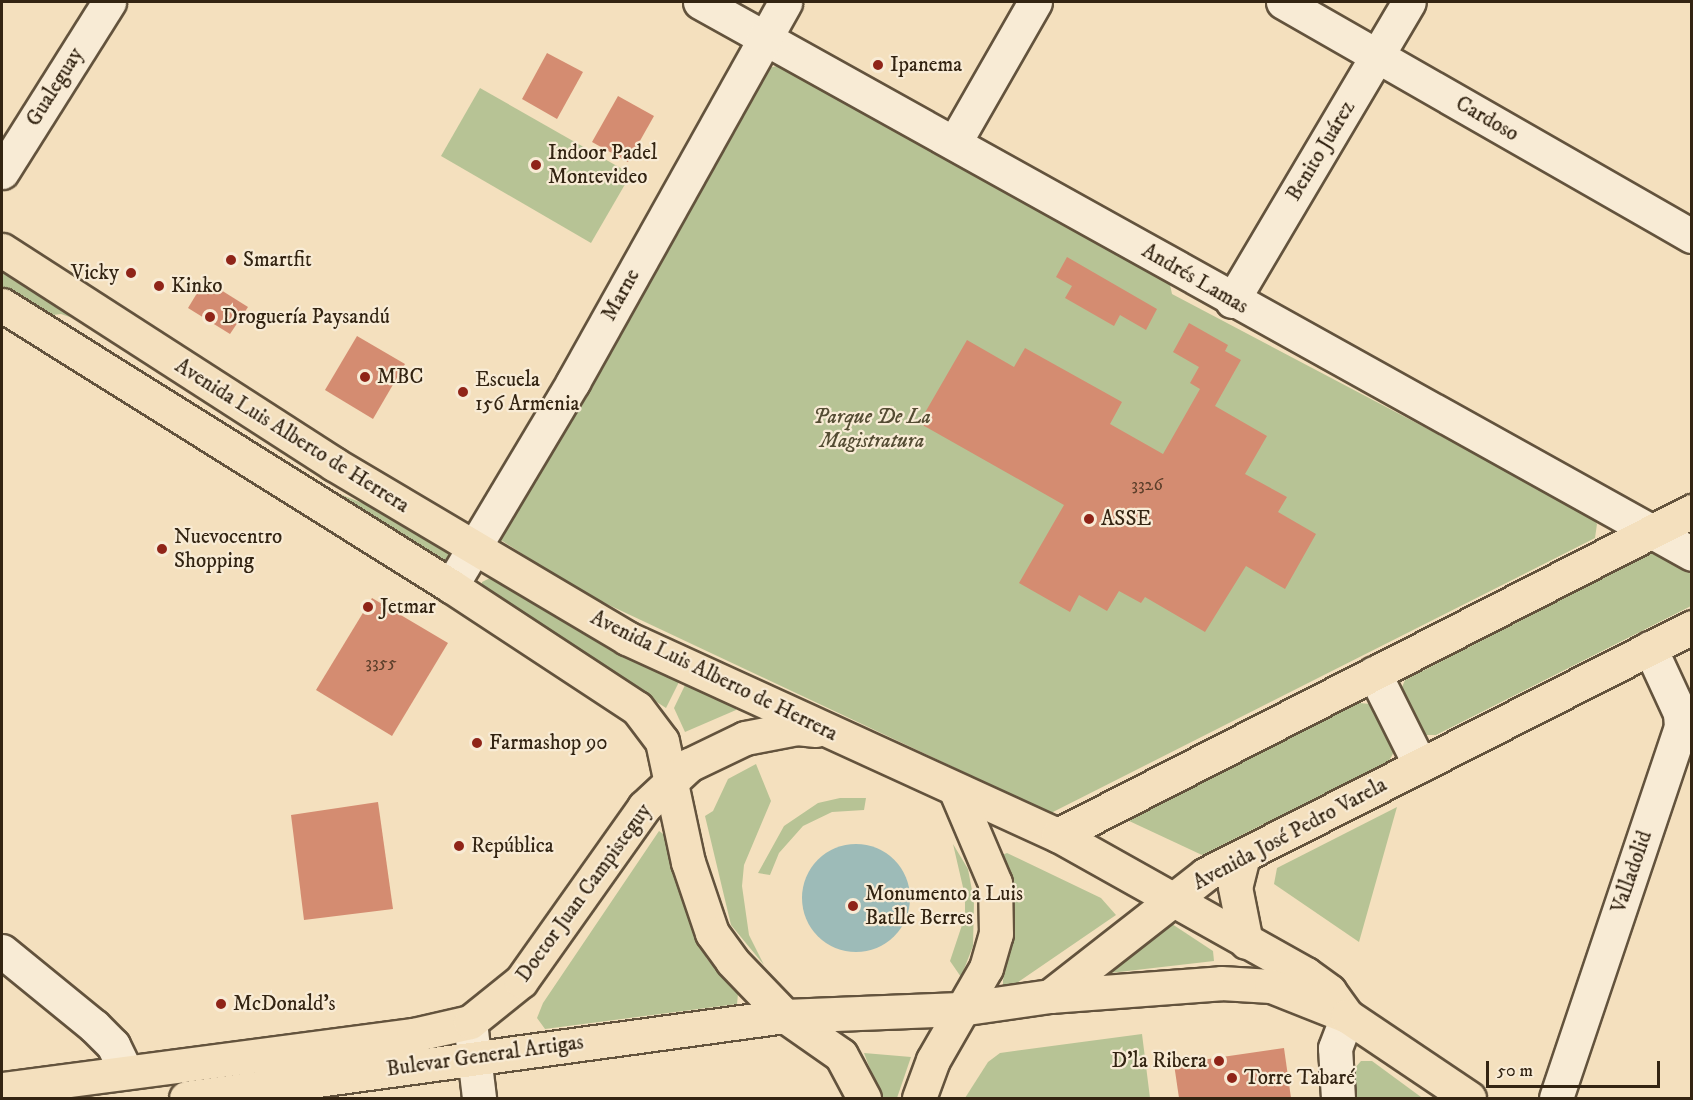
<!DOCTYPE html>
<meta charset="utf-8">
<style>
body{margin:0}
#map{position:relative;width:1693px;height:1100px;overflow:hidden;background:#f4e0be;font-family:"IM FELL DW Pica",serif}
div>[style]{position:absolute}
.green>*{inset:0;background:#b7c395}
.water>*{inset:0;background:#9dbbb8}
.round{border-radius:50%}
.building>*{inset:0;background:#d48c71}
.roads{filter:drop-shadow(2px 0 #63533d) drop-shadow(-2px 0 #63533d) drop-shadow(0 2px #63533d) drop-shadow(0 -2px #63533d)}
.minor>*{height:33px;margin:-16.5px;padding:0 16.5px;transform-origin:16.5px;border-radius:16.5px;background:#f8ebd5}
.major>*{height:33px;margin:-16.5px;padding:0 16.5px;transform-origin:16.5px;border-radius:16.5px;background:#f4e0be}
.dots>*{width:16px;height:16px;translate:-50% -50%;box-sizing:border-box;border:3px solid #f8ebd5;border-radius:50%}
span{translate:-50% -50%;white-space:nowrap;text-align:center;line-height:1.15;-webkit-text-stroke:4.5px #f8ebd5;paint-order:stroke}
.number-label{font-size:18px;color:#5b3e2a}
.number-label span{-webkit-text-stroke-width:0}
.poi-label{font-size:21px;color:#332412}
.left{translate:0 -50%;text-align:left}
.right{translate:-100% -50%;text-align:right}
.street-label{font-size:21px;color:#332412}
.park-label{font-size:21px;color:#544c33;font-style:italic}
.frame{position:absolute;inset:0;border:3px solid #332412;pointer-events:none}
.scale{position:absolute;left:1486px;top:1061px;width:174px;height:27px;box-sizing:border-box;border:3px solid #332412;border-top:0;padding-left:8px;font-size:18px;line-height:21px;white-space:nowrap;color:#332412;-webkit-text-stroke:4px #f8ebd5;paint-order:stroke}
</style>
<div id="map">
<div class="green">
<div style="clip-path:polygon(784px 64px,1169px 280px,1172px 294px,1589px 514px,1597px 524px,1595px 538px,1051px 813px,577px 590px,498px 538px,765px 69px)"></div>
<div style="clip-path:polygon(480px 88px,631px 174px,591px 243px,441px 156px)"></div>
<div style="clip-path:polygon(2px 272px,87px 323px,61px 314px,45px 316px,2px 289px)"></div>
<div style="clip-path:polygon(317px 485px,390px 514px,448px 551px,449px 558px,443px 563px)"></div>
<div style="clip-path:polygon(1652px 553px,1691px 571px,1691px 606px,1436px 735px,1423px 735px,1400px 692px,1405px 680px)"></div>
<div style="clip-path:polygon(490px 578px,609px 646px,680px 680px,666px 708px,482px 590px,482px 582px)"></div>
<div style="clip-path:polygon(686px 683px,737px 707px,736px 710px,685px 732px,674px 708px)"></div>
<div style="clip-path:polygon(1359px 703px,1371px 704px,1395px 750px,1389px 761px,1202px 855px,1127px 820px)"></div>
<div style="clip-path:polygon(756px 764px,771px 801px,744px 865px,742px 886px,749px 935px,764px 965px,731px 925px,705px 816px,713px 811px,728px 779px)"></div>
<div style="clip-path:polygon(840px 798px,866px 798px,864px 810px,832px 812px,803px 826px,779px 853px,770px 875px,758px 873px,784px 826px,818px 803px)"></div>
<div style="clip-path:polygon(1397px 807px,1359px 942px,1274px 884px,1277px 868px)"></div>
<div style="clip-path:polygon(659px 831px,666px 836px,694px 934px,707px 959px,738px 994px,737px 1004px,545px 1029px,537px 1018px,543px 1003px)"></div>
<div style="clip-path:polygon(953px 844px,968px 869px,974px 901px,973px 946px,961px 977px,950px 961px,965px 916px,965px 896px)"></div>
<div style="clip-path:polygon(1007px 853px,1101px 898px,1116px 915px,1008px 989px,1003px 988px,1003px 980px,1015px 929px,1012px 892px,1002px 855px)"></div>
<div style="clip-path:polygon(1172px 924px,1213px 951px,1214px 961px,1110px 973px,1112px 966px)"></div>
<div style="clip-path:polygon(1142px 1034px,1150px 1098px,965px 1098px,988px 1062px,1000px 1053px)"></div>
<div style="clip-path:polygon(864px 1053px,911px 1057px,897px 1098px,881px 1098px)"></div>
<div style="clip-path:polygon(1361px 1061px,1372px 1061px,1421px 1097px,1352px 1098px,1348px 1076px)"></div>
</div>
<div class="water">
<div class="round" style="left:802px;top:844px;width:108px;height:108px"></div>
</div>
<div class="building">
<div style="clip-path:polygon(547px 53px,583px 72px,557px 119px,522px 99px)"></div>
<div style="clip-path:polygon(618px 96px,654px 116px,628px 162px,592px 142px)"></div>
<div style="clip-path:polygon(1067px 257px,1157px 309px,1146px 330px,1120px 315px,1114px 326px,1065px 298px,1072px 286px,1056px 277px)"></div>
<div style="clip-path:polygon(205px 280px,248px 307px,230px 334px,188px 308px)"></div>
<div style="clip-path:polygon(1189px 323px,1228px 345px,1225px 351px,1241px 360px,1215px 406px,1267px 436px,1245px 474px,1287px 497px,1278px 512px,1316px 534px,1285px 589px,1246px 566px,1205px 632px,1145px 597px,1141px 603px,1119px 591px,1107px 611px,1079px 595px,1070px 612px,1019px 583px,1064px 505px,919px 423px,967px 340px,1014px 367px,1025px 348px,1122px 402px,1110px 424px,1163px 454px,1200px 389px,1190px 383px,1199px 367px,1173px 352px)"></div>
<div style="clip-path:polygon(357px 336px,405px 364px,373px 419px,325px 390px)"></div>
<div style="clip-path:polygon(372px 598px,448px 643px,392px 736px,316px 690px)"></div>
<div style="clip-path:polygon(378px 802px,393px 909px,304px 920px,291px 815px)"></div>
<div style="clip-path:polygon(1284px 1048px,1291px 1098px,1179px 1098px,1174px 1064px)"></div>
</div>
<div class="roads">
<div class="minor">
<div style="left:700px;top:2px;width:1135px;rotate:29.09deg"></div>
<div style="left:1283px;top:2px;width:471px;rotate:29.8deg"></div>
<div style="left:956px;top:140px;width:159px;rotate:-60.2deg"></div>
<div style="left:2px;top:172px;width:201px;rotate:-57.8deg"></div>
<div style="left:1232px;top:301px;width:347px;rotate:-59.4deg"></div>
<div style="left:451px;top:586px;width:238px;rotate:-59.1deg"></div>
<div style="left:573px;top:382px;width:435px;rotate:-60.8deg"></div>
<div style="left:1374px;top:673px;width:103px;rotate:63.4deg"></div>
<div style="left:2px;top:951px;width:119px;rotate:39.2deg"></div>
<div style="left:94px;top:1026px;width:27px;rotate:45deg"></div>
<div style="left:113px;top:1045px;width:30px;rotate:64deg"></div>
<div style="left:470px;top:1022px;width:77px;rotate:83.2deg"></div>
<div style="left:1338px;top:1098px;width:50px;rotate:-93.4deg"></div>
<div style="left:1335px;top:1048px;width:34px;rotate:-69deg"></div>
<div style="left:1556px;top:1098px;width:391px;rotate:-71.4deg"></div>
<div style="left:1681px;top:727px;width:14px;rotate:-94deg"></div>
<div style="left:1680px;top:713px;width:72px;rotate:-114.8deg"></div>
</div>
<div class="major">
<div style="left:2px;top:250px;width:395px;rotate:32.8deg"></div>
<div style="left:334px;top:464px;width:341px;rotate:30.7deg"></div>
<div style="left:627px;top:638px;width:474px;rotate:24.6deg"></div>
<div style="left:1058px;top:835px;width:284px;rotate:29.3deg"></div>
<div style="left:1306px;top:974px;width:29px;rotate:36deg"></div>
<div style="left:1329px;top:991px;width:31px;rotate:54deg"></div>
<div style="left:2px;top:305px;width:530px;rotate:32.04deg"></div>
<div style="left:451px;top:586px;width:222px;rotate:33.3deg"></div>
<div style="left:637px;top:708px;width:41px;rotate:52.9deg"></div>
<div style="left:662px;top:741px;width:124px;rotate:77.9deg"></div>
<div style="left:688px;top:862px;width:75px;rotate:71.3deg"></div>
<div style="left:712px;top:933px;width:34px;rotate:54deg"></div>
<div style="left:732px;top:961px;width:76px;rotate:46.1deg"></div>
<div style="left:785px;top:1016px;width:68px;rotate:34.9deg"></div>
<div style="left:841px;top:1055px;width:49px;rotate:61.9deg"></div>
<div style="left:1058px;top:835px;width:712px;rotate:-27.07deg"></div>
<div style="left:1243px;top:856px;width:32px;rotate:104deg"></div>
<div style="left:1235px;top:887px;width:56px;rotate:78.7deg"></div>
<div style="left:1050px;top:996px;width:198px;rotate:-38deg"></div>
<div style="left:1206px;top:874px;width:545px;rotate:-26.94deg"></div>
<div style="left:2px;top:1089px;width:415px;rotate:-7.5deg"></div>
<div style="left:413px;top:1035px;width:58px;rotate:-12.8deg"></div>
<div style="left:470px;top:1022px;width:65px;rotate:-38.8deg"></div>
<div style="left:521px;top:981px;width:213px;rotate:-54.7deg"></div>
<div style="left:644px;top:807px;width:62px;rotate:-43deg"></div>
<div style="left:689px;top:765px;width:62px;rotate:-25.7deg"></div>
<div style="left:745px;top:738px;width:53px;rotate:-10.9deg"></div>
<div style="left:797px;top:728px;width:19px;rotate:6deg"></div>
<div style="left:186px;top:1098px;width:605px;rotate:-7.8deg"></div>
<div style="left:785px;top:1016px;width:175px;rotate:-2.3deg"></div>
<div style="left:960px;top:1009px;width:91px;rotate:-8.2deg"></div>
<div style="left:1050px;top:996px;width:171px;rotate:-4.3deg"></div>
<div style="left:1221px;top:983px;width:50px;rotate:3.4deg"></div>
<div style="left:1271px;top:986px;width:82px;rotate:21.5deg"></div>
<div style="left:1347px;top:1016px;width:147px;rotate:33.9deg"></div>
<div style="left:919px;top:1098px;width:40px;rotate:-69.8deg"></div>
<div style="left:933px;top:1060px;width:106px;rotate:-60.1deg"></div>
<div style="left:986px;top:968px;width:35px;rotate:-74deg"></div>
<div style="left:996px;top:934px;width:51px;rotate:-91.1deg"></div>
<div style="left:995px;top:883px;width:100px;rotate:-113deg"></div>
</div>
</div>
<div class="dots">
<div style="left:878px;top:65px;background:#8f2418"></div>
<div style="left:536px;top:165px;background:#8f2418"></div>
<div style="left:231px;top:260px;background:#8f2418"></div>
<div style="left:131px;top:273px;background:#8f2418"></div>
<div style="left:159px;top:286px;background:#8f2418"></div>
<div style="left:210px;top:317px;background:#8f2418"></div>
<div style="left:365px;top:377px;background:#8f2418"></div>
<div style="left:463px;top:392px;background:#8f2418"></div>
<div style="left:1089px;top:519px;background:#8f2418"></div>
<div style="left:162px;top:549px;background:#8f2418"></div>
<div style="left:368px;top:607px;background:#8f2418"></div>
<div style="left:477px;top:743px;background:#8f2418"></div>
<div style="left:459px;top:846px;background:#8f2418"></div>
<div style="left:853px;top:906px;background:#8f2418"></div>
<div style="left:221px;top:1004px;background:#8f2418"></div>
<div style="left:1219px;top:1061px;background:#8f2418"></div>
<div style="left:1232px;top:1078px;background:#8f2418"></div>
</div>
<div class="number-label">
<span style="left:1147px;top:485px">3326</span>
<span style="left:381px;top:663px">3355</span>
</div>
<div class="poi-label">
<span class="left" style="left:890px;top:65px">Ipanema</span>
<span class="left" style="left:548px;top:165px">Indoor Padel<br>Montevideo</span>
<span class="left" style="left:243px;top:260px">Smartfit</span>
<span class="right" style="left:119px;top:273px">Vicky</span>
<span class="left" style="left:171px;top:286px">Kinko</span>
<span class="left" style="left:222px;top:317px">Droguería Paysandú</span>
<span class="left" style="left:377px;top:377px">MBC</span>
<span class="left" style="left:475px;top:392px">Escuela<br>156 Armenia</span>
<span class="left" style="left:1101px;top:519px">ASSE</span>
<span class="left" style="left:174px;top:549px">Nuevocentro<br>Shopping</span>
<span class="left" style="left:380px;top:607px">Jetmar</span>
<span class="left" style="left:489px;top:743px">Farmashop 90</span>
<span class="left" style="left:471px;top:846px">República</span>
<span class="left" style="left:865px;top:906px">Monumento a Luis<br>Batlle Berres</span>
<span class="left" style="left:233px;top:1004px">McDonald's</span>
<span class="right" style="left:1207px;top:1061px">D'la Ribera</span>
<span class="left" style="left:1244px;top:1078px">Torre Tabaré</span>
</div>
<div class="street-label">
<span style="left:55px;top:87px;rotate:-58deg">Gualeguay</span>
<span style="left:1487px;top:119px;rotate:30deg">Cardoso</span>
<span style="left:1321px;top:151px;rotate:-59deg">Benito Juárez</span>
<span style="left:1195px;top:279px;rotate:30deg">Andrés Lamas</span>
<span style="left:621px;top:295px;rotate:-61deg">Marne</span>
<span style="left:292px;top:436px;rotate:32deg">Avenida Luis Alberto de Herrera</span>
<span style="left:714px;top:676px;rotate:26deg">Avenida Luis Alberto de Herrera</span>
<span style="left:1290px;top:834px;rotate:-28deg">Avenida José Pedro Varela</span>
<span style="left:1632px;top:872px;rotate:-71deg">Valladolid</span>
<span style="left:584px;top:893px;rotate:-54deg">Doctor Juan Campisteguy</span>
<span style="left:485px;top:1056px;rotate:-8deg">Bulevar General Artigas</span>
</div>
<div class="park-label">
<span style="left:872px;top:429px">Parque De La<br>Magistratura</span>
</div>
<div class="frame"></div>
<div class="scale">50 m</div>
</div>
